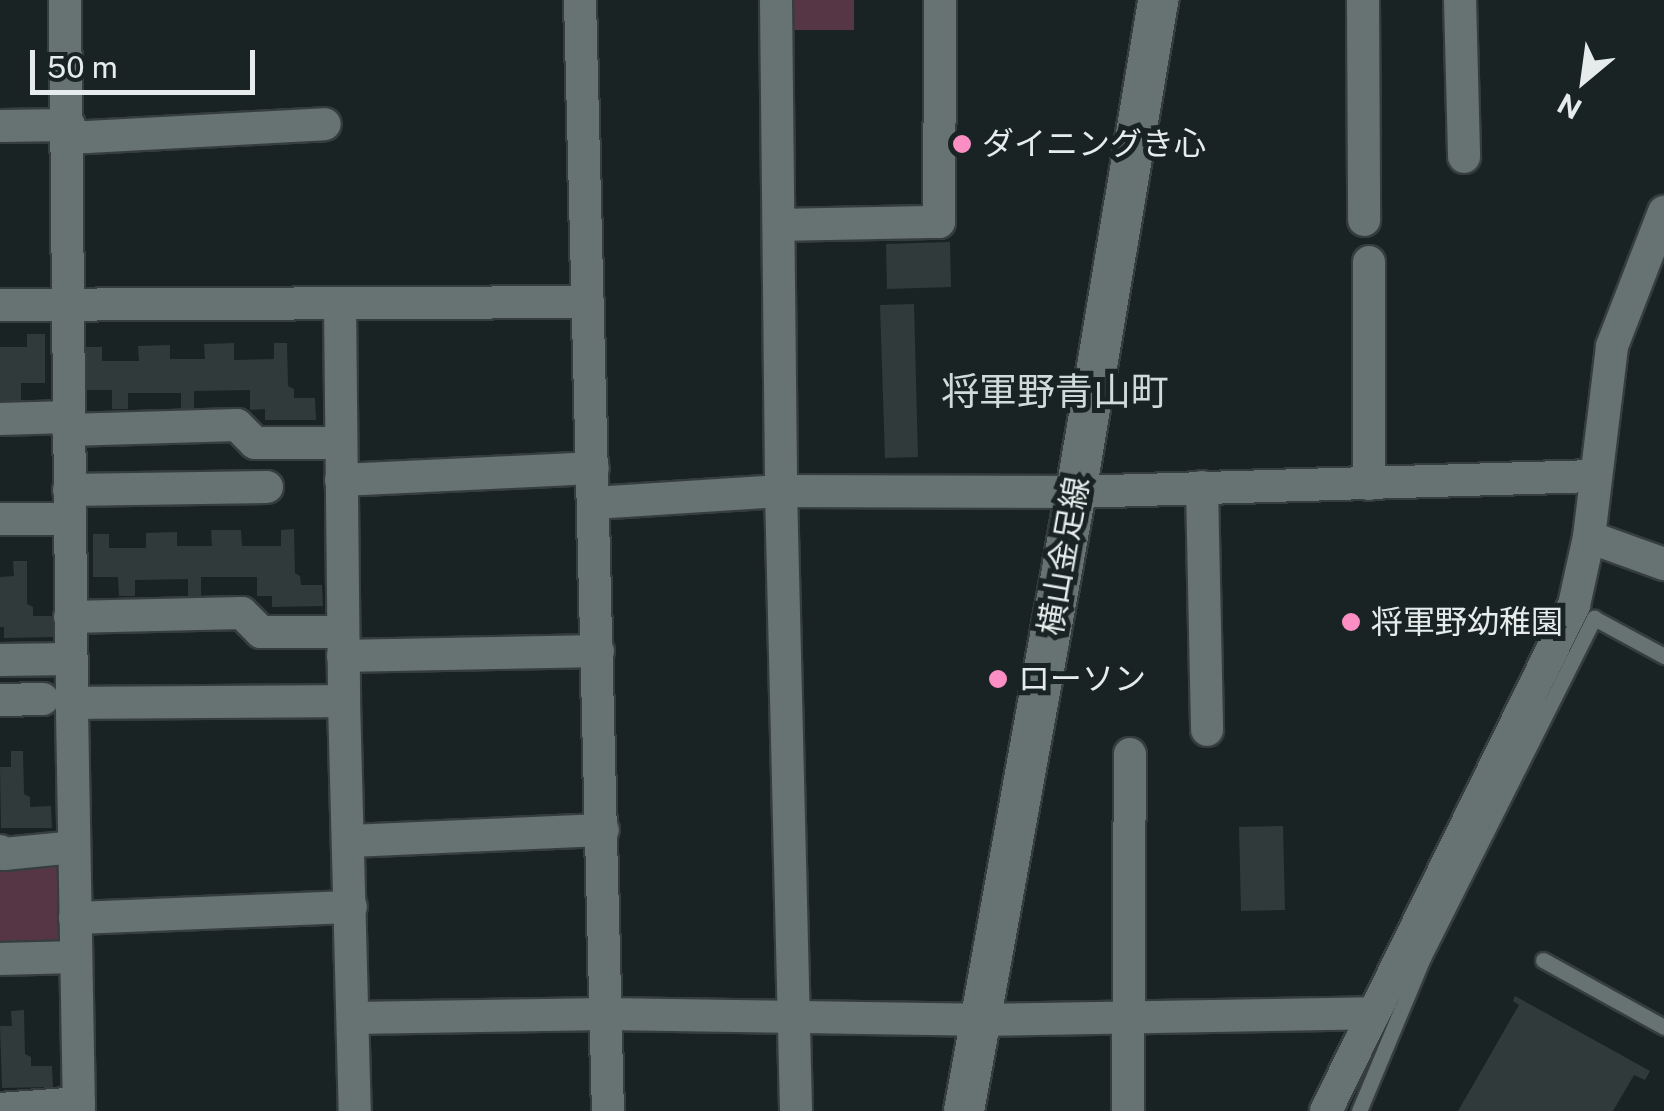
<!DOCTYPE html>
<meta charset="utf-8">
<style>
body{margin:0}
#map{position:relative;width:1664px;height:1111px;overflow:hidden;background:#1a2323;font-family:"Public Sans","Noto Sans JP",sans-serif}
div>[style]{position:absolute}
.green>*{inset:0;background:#563645}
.building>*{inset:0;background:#303a3a}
.roads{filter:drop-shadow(2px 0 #363e3d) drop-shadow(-2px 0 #363e3d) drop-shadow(0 2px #363e3d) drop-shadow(0 -2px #363e3d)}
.service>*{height:15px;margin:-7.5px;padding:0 7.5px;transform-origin:7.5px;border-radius:7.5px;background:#677372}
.minor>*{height:32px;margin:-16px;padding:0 16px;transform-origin:16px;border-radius:16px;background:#677372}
.tertiary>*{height:40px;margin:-20px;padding:0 20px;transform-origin:20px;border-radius:20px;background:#677372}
.dots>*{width:28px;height:28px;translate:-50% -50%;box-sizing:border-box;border:5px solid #1a2323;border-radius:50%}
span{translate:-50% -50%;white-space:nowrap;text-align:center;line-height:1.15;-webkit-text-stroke:10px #1a2323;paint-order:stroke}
.poi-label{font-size:32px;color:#e6ecec}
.left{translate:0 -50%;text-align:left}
.street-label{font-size:32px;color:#e6ecec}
.quarter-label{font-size:38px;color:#cedbda}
.north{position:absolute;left:1534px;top:30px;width:100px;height:100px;-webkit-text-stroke:8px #1a2323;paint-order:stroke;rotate:209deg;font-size:28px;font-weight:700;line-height:40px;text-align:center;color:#e6ecec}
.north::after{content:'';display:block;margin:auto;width:35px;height:45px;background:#e6ecec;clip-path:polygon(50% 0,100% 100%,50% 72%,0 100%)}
.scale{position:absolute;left:30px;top:50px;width:225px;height:45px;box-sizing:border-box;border:5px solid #e6ecec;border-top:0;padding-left:12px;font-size:30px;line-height:35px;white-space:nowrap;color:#e6ecec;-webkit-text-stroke:8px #1a2323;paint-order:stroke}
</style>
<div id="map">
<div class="green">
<div style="clip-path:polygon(784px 0,854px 0,854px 30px,784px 30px)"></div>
<div style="clip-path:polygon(61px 862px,62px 945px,0 946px,0 864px)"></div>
</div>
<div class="building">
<div style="clip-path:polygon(950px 242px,951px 287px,887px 289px,886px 244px)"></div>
<div style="clip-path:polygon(914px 304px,918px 457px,885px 458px,880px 305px)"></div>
<div style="clip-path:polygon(27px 334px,45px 334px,45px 383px,21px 383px,21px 401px,0 402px,0 347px,27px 347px)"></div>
<div style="clip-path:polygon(234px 343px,234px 360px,274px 359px,274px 343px,287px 343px,288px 386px,294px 389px,294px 398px,315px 398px,316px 420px,265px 420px,265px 409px,250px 410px,250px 390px,194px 391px,194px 410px,181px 411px,181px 393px,128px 393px,128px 409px,112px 409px,112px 390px,86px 390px,85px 347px,102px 347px,102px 361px,139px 361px,138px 346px,170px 345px,170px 359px,205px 359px,204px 344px)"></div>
<div style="clip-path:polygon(294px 529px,295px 573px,300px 576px,301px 585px,322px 585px,323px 606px,272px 607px,272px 596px,257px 596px,257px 577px,201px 577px,201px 597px,188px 597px,188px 579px,135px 580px,135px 596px,119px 596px,118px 577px,93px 577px,93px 534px,109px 534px,109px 548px,146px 548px,146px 533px,177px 532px,177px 546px,212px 546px,211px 530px,241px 530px,242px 546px,281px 546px,281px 530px)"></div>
<div style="clip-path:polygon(13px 561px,27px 561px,27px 604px,33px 607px,33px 616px,54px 616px,55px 637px,4px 638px,4px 627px,0 627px,0 577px,14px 576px)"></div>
<div style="clip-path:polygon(11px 751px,23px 751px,24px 794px,30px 797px,30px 807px,51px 806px,52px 828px,1px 828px,0 767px,11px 767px)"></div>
<div style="clip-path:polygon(1283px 826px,1285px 910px,1241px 911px,1239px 827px)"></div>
<div style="clip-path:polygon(1515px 996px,1650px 1071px,1645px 1080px,1634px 1075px,1613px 1111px,1458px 1111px,1519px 1005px,1513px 1001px)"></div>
<div style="clip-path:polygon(24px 1010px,25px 1054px,31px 1057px,31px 1066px,52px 1066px,53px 1087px,2px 1088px,0 1026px,12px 1026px,11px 1011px)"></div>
</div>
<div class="roads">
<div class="service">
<div style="left:1543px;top:960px;width:138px;rotate:29deg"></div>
<div style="left:1359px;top:1111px;width:166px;rotate:-67.3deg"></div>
<div style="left:1423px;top:958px;width:381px;rotate:-63.3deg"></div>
<div style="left:1594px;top:618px;width:80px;rotate:28.5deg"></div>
</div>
<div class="minor">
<div style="left:65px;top:0;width:703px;rotate:89.43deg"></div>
<div style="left:580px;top:0;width:1111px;rotate:88.56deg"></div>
<div style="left:776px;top:0;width:491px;rotate:89.4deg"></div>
<div style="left:781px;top:491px;width:620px;rotate:88.61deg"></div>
<div style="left:1363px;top:0;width:220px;rotate:89.7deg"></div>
<div style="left:1460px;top:0;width:157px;rotate:88.5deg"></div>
<div style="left:0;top:126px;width:69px;rotate:-0.8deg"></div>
<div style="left:69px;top:138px;width:256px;rotate:-3.1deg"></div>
<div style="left:779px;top:225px;width:160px;rotate:-1.1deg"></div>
<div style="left:939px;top:222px;width:222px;rotate:-89.7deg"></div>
<div style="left:0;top:305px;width:588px;rotate:-0.29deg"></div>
<div style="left:340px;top:305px;width:396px;rotate:89.4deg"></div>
<div style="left:344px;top:701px;width:410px;rotate:88.5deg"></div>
<div style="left:0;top:419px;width:68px;rotate:-1.7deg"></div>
<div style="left:68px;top:430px;width:169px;rotate:-1.7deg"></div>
<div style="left:237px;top:425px;width:25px;rotate:45deg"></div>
<div style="left:255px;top:443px;width:86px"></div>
<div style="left:341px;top:480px;width:252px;rotate:-2.7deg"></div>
<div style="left:1369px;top:484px;width:222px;rotate:-90deg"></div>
<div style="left:1202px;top:487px;width:243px;rotate:88.8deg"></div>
<div style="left:69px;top:490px;width:198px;rotate:-0.9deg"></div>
<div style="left:594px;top:503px;width:187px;rotate:-3.7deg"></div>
<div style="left:781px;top:491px;width:295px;rotate:0.2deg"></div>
<div style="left:1076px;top:492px;width:517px;rotate:-1.77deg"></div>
<div style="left:0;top:519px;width:69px"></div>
<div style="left:1589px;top:537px;width:80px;rotate:19.8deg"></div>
<div style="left:70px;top:617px;width:172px;rotate:-1.3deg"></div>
<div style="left:242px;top:613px;width:27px;rotate:45deg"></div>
<div style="left:261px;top:632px;width:82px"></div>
<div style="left:343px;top:656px;width:255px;rotate:-1.1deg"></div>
<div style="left:0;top:660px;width:71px;rotate:-0.8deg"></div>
<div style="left:0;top:700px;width:43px;rotate:-1.3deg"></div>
<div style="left:349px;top:841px;width:254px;rotate:-2.5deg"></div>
<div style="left:0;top:851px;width:5px;rotate:37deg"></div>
<div style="left:4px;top:854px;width:70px;rotate:-5.7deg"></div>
<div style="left:75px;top:918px;width:276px;rotate:-2.3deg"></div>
<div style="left:0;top:959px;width:76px;rotate:-1.5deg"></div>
<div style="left:353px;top:1018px;width:254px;rotate:-0.9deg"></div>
<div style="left:607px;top:1014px;width:373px;rotate:0.9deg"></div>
<div style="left:980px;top:1020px;width:393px;rotate:-1deg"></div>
<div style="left:0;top:1109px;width:79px;rotate:-4.3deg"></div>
<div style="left:79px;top:1111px;width:408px;rotate:-91deg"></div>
<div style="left:72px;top:703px;width:272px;rotate:-0.4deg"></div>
<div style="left:1128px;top:1111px;width:357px;rotate:-89.7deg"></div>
<div style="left:1326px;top:1111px;width:564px;rotate:-63.89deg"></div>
<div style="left:1574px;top:605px;width:70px;rotate:-77.6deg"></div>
<div style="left:1589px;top:537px;width:192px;rotate:-83.1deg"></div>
<div style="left:1612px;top:346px;width:144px;rotate:-68.8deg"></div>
</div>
<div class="tertiary">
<div style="left:964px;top:1111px;width:629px;rotate:-79.74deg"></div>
<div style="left:1076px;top:492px;width:499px;rotate:-80.5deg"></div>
</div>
</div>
<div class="dots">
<div style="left:962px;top:144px;background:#fb8fc4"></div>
<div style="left:1351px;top:622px;background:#fb8fc4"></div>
<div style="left:998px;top:679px;background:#fb8fc4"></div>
</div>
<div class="poi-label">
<span class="left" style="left:982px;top:144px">ダイニングき心</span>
<span class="left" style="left:1371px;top:622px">将軍野幼稚園</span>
<span class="left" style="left:1018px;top:679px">ローソン</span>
</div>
<div class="street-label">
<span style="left:1064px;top:556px;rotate:-80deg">横山金足線</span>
</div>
<div class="quarter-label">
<span style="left:1055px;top:392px">将軍野青山町</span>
</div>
<div class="north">N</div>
<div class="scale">50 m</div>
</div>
